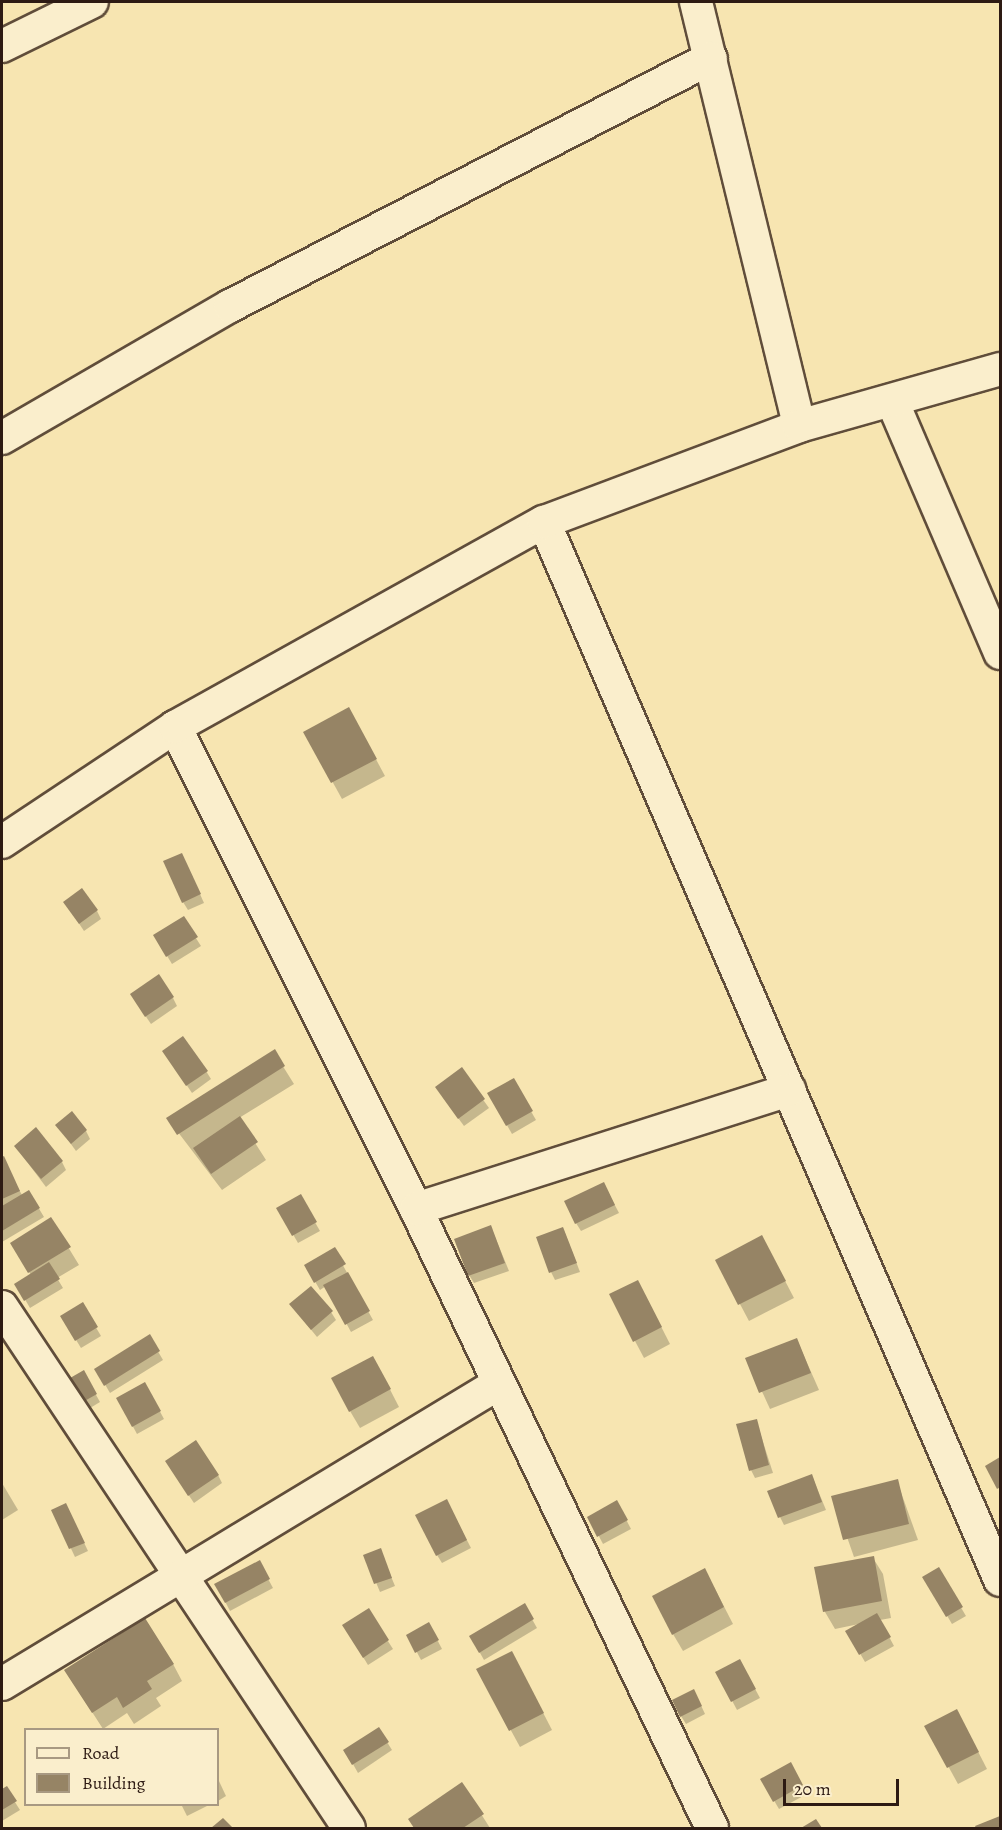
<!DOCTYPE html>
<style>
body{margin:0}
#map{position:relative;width:1002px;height:1830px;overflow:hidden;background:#f7e5b1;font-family:Alegreya,serif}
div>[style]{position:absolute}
.shadow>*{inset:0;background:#0003}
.building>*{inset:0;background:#968465}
.roads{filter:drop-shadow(2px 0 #604d3a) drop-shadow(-2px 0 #604d3a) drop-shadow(0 2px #604d3a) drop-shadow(0 -2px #604d3a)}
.street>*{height:32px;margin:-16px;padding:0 16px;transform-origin:16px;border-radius:16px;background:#faeecc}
span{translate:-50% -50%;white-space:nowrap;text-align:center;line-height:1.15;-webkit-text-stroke:4.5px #faeecc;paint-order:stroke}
.frame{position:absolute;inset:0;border:3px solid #2d1a13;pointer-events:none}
.legend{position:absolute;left:24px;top:1728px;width:195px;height:78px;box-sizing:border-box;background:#faeecc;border:2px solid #a89982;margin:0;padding:8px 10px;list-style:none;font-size:18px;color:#2d1a13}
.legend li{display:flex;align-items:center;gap:12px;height:30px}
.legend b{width:30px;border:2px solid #a89982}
.scale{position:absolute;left:783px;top:1779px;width:116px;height:27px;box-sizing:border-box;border:3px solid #2d1a13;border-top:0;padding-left:8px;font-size:18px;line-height:21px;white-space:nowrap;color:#2d1a13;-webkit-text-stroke:4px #faeecc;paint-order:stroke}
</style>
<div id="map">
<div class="shadow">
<div style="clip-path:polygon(358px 726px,385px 776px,342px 799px,305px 732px)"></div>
<div style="clip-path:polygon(186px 863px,204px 903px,188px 910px,183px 902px)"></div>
<div style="clip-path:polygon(70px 910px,97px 911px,101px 919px,84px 931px)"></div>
<div style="clip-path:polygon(183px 918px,201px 946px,172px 964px,155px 936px)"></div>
<div style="clip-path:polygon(173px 998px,177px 1006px,151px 1024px,136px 1002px)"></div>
<div style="clip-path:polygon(274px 1052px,294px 1084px,239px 1118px,266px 1160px,222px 1190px,168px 1119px)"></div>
<div style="clip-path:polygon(169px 1059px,206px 1071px,211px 1079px,192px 1093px)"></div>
<div style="clip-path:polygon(461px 1069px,489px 1108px,464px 1126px,442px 1096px)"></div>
<div style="clip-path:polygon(513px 1080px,536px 1120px,512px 1134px,489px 1094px)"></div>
<div style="clip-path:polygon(57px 1125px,86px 1131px,90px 1139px,76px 1151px)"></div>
<div style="clip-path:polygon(15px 1146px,62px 1162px,66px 1170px,46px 1187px)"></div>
<div style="clip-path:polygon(2px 1159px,22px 1195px,29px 1192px,44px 1217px,2px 1242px)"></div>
<div style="clip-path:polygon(608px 1192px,619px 1213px,581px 1231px,576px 1223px)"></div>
<div style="clip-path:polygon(300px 1196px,320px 1231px,298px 1243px,278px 1208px)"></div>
<div style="clip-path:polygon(51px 1219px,79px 1265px,57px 1278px,63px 1288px,30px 1308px,16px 1284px,31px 1275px,21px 1260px)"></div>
<div style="clip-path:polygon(491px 1227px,509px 1271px,474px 1283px,469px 1275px)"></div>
<div style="clip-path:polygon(563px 1228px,580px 1272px,555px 1280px,551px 1272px)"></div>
<div style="clip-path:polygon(334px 1249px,373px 1320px,351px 1332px,326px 1286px,320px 1290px,306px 1266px)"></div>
<div style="clip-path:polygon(771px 1254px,794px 1298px,749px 1321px,717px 1261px)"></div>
<div style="clip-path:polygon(647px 1299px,670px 1344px,644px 1358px,635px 1341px)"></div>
<div style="clip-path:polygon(82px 1304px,101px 1336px,81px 1348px,62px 1317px)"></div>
<div style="clip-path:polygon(291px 1305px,331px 1312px,336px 1320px,317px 1337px)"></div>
<div style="clip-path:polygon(149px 1336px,163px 1360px,110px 1393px,96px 1369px)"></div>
<div style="clip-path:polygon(797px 1340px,819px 1390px,770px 1409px,747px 1359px)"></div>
<div style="clip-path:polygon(83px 1372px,100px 1402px,77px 1416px)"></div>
<div style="clip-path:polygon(382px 1374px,399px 1407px,360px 1428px,350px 1411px)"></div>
<div style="clip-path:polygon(145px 1384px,164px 1419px,137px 1434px,118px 1399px)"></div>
<div style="clip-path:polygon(756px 1420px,773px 1473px,755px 1478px,751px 1470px)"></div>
<div style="clip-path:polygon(1000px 1459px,1000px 1491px,987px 1466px)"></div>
<div style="clip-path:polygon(171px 1469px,218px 1475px,222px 1483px,194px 1503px)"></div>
<div style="clip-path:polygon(812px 1476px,826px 1510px,784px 1525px,780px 1517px)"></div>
<div style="clip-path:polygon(897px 1481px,918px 1540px,854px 1557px,833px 1497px)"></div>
<div style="clip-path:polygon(2px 1483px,18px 1510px,2px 1520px)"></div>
<div style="clip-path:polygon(617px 1502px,631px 1529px,603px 1544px,589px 1517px)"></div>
<div style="clip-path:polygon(451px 1509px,471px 1548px,442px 1563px,437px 1555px)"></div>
<div style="clip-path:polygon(53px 1510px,70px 1513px,88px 1551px,75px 1557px)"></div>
<div style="clip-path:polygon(380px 1550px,395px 1586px,380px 1592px,365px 1556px)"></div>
<div style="clip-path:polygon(873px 1558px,883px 1574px,891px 1618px,880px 1620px,894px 1646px,865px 1662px,847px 1631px,859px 1624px,835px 1629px,825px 1612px,816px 1568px)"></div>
<div style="clip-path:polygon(259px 1562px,273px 1588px,230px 1611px,216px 1584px)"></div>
<div style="clip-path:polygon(938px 1569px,966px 1616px,952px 1624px,924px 1577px)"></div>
<div style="clip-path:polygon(714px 1587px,733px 1624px,683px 1651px,673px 1634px)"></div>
<div style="clip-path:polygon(524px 1605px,537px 1628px,484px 1660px,471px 1637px)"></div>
<div style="clip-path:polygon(368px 1610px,393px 1649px,368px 1665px,344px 1626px)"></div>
<div style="clip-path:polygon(429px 1624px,442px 1649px,421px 1660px,408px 1635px)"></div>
<div style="clip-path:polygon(740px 1661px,760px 1698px,737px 1710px,717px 1672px)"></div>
<div style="clip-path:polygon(173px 1664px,182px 1681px,156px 1698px,161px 1706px,134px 1724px,127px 1713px,103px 1729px,76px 1687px)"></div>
<div style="clip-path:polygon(478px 1670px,521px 1670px,552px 1730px,520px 1747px)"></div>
<div style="clip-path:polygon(698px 1699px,705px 1714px,686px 1724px,681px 1716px)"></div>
<div style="clip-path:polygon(926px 1726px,966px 1728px,987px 1769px,958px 1784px)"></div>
<div style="clip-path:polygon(379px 1729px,392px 1750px,358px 1773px,345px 1750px)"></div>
<div style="clip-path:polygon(790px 1764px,807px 1794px,779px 1809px,762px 1780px)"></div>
<div style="clip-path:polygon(218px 1779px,226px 1796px,218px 1801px)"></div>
<div style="clip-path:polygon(462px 1784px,490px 1828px,415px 1828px,410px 1819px)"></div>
<div style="clip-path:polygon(6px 1788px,20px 1810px,2px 1821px,2px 1790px)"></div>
<div style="clip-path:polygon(181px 1804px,211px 1804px,187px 1816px)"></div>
</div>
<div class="building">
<div style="clip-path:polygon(349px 707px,377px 759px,331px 783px,303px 732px)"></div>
<div style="clip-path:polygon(182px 853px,201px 894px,182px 903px,163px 861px)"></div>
<div style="clip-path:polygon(82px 888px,98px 910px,79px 924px,63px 902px)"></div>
<div style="clip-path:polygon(184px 916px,198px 937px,166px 957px,153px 935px)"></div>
<div style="clip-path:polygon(159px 974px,174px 997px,145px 1017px,130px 994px)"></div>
<div style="clip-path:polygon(183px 1036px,208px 1071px,186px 1086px,162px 1051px)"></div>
<div style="clip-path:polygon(275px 1049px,285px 1066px,177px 1135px,166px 1118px)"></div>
<div style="clip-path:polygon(462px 1067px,485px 1099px,458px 1119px,435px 1087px)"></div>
<div style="clip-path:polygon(514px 1078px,533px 1111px,506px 1126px,487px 1093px)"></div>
<div style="clip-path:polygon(72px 1111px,87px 1130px,71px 1144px,55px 1125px)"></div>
<div style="clip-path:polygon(240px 1116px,258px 1142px,211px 1174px,193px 1148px)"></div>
<div style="clip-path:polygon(36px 1127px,63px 1161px,41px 1179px,14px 1146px)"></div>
<div style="clip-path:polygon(4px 1156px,20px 1191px,2px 1199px,2px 1157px)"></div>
<div style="clip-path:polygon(604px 1182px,615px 1205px,575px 1224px,564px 1201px)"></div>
<div style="clip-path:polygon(29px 1190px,40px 1208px,2px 1231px,2px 1206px)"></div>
<div style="clip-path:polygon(301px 1194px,317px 1222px,292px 1236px,276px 1208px)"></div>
<div style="clip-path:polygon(51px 1217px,71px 1247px,28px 1273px,10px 1243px)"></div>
<div style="clip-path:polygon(491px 1225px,505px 1263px,468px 1276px,454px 1239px)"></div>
<div style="clip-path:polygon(563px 1227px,577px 1263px,549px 1273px,536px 1237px)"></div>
<div style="clip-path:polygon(762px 1235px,786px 1281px,738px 1305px,715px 1260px)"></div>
<div style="clip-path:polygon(335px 1247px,346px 1264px,314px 1283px,304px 1265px)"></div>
<div style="clip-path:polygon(49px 1262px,60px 1279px,24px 1301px,14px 1284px)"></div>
<div style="clip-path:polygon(348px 1272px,370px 1311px,345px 1325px,323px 1285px)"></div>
<div style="clip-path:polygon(638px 1280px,662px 1327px,633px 1342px,609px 1294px)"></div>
<div style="clip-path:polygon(311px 1286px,333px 1311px,311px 1330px,289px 1304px)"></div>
<div style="clip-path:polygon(83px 1302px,98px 1327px,75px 1341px,60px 1316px)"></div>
<div style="clip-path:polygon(150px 1334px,160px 1351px,104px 1386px,94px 1369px)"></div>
<div style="clip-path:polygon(797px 1338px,811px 1373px,759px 1393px,745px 1358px)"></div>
<div style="clip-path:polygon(373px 1356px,391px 1389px,349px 1412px,331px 1378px)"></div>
<div style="clip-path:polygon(84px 1370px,97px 1394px,72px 1408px,58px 1385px)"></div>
<div style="clip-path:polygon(145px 1382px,161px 1411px,132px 1427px,116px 1398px)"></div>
<div style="clip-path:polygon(757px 1419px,769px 1465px,749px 1471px,736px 1424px)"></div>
<div style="clip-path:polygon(196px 1440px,219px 1475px,188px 1496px,165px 1461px)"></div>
<div style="clip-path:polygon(1000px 1457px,1000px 1487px,997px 1489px,985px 1466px)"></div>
<div style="clip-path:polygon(812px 1474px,822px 1502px,778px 1518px,767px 1491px)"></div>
<div style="clip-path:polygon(898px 1479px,909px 1524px,843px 1540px,831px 1496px)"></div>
<div style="clip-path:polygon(447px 1499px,467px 1540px,436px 1556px,415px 1515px)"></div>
<div style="clip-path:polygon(617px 1500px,628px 1520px,597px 1537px,587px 1517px)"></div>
<div style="clip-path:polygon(66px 1503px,85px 1543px,69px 1549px,51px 1510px)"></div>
<div style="clip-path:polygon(381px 1548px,392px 1578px,374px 1584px,363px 1555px)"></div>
<div style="clip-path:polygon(874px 1556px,882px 1601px,823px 1612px,814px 1567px)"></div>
<div style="clip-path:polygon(260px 1560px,270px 1579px,225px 1603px,214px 1584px)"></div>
<div style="clip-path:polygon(939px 1567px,963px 1607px,946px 1617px,922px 1577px)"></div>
<div style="clip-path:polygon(705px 1568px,724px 1607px,672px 1635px,652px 1596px)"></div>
<div style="clip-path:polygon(525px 1603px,534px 1619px,479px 1653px,469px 1636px)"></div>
<div style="clip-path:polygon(369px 1608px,389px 1640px,363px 1658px,342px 1625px)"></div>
<div style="clip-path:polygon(877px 1613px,891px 1637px,859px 1655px,845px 1631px)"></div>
<div style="clip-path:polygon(145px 1618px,174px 1664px,147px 1681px,152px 1689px,123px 1708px,117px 1697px,92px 1713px,64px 1670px)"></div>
<div style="clip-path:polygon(429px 1622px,439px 1640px,415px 1653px,406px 1635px)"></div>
<div style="clip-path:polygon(512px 1651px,544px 1713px,509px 1731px,476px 1669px)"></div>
<div style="clip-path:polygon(740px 1659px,756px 1689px,731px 1702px,715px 1672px)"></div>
<div style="clip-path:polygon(694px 1689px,702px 1706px,680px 1717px,672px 1700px)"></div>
<div style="clip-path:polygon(957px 1709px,979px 1752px,947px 1768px,924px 1726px)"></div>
<div style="clip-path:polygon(379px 1727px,389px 1742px,352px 1765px,343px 1750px)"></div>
<div style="clip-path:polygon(791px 1762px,803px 1785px,773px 1802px,760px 1779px)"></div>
<div style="clip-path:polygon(462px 1782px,484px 1814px,463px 1828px,414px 1828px,408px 1819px)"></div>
<div style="clip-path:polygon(7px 1786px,17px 1801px,2px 1810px,2px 1789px)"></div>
<div style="clip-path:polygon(1000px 1816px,1000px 1828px,976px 1828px,975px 1826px)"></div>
<div style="clip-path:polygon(223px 1818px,233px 1828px,211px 1828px)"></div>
<div style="clip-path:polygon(816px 1819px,822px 1828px,801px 1828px)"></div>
</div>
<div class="roads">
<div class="street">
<div style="left:696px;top:2px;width:436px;rotate:76.3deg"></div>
<div style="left:2px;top:46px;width:100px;rotate:-26.1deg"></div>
<div style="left:893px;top:403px;width:272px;rotate:66.8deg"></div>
<div style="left:2px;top:438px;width:263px;rotate:-30.1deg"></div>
<div style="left:230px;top:306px;width:541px;rotate:-27.28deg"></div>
<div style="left:544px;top:522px;width:1152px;rotate:66.68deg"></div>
<div style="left:175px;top:727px;width:539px;rotate:63.43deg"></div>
<div style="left:416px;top:1209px;width:686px;rotate:64.44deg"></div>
<div style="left:2px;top:842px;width:208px;rotate:-33.6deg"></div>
<div style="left:175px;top:727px;width:422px;rotate:-29.1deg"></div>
<div style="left:544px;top:522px;width:272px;rotate:-20.6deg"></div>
<div style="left:799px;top:426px;width:209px;rotate:-15.8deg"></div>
<div style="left:416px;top:1209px;width:392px;rotate:-17.7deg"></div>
<div style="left:2px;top:1307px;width:626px;rotate:56.34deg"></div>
<div style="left:2px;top:1684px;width:580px;rotate:-31.17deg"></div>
</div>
</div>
<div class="frame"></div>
<ul class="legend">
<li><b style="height:8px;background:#faeecc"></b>Road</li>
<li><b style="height:16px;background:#968465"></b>Building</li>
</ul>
<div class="scale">20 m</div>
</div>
